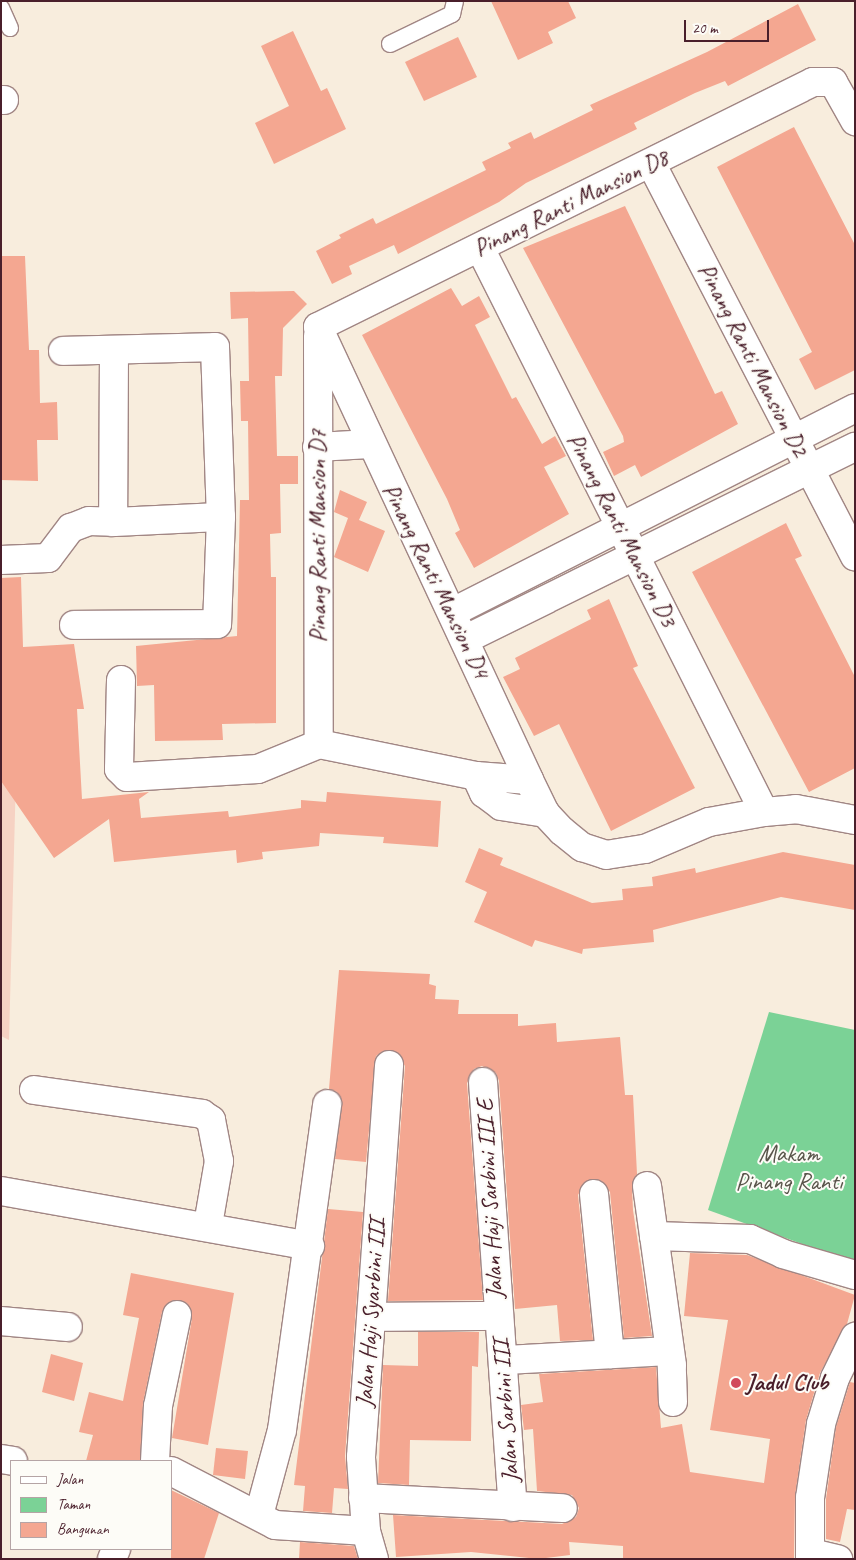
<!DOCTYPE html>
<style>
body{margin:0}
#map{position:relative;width:856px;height:1560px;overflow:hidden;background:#f8eddd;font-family:Caveat,sans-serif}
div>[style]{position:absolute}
.built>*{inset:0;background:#f6d2c3}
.green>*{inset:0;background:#7bd296}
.building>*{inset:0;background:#f4a791}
.roads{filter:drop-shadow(1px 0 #a18684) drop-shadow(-1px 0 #a18684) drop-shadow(0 1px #a18684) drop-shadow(0 -1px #a18684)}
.lane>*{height:16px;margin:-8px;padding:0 8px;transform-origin:8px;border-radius:8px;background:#fff}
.street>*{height:28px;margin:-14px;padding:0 14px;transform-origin:14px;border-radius:14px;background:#fff}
.dots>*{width:14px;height:14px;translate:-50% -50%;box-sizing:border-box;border:2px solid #fdfcf7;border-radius:50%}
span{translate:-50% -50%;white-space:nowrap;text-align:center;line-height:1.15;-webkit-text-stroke:4px #fdfcf7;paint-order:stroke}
.street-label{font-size:24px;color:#4a1f2b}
.park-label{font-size:24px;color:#59554b}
.poi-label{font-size:24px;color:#4a1f2b;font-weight:700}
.left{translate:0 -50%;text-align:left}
.frame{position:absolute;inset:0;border:2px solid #4a1f2b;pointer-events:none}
.legend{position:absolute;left:10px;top:1460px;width:162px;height:90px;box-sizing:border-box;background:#fdfcf7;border:1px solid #b5a4a5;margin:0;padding:6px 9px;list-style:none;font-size:15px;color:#4a1f2b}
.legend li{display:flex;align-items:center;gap:10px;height:25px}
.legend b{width:25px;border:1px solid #b5a4a5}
.scale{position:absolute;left:684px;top:20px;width:85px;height:22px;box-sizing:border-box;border:2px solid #4a1f2b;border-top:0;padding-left:6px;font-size:15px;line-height:18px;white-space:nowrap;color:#4a1f2b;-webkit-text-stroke:4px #fdfcf7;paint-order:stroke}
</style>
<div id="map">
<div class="built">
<div style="clip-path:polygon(1px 662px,19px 662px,9px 1040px,1px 1036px)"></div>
</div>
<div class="green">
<div style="clip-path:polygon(769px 1012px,855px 1030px,855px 1263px,708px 1210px)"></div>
</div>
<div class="building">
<div style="clip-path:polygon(491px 1px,568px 1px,576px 18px,548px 32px,553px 43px,518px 60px)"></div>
<div style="clip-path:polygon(798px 4px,816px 40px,728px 86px,725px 81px,695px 93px,634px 123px,637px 129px,526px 183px,499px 202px,398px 254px,394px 245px,349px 266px,352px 274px,332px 284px,316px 251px,341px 238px,339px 235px,373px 218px,376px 224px,486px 170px,482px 162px,511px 148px,508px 143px,531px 132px,534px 139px,593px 110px,590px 105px,707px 52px)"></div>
<div style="clip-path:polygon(293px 31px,321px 91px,327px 88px,346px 129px,274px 164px,255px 123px,289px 106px,261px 46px)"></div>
<div style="clip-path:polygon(458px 37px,477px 77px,424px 101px,405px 62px)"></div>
<div style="clip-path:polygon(794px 127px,855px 245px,855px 370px,815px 390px,799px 359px,812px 352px,717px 167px)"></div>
<div style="clip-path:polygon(625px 206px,715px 394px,722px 391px,738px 424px,641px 477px,635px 465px,614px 476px,603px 452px,624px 442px,623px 436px,523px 248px)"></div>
<div style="clip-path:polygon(1px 256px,25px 256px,29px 350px,39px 350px,40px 403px,57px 402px,58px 440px,37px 440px,38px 481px,1px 480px)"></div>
<div style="clip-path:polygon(451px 288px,462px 306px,479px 296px,490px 317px,475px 325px,512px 399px,516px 397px,542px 444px,555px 436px,566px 456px,544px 467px,569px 514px,474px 568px,455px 533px,460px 530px,447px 499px,362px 335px)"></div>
<div style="clip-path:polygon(294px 291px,307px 304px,283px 328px,282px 376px,275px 376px,277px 456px,298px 456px,298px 484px,280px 484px,281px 533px,270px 534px,271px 577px,276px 577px,276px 723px,222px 724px,223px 740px,155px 741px,154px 685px,137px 686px,136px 646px,237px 636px,240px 500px,249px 500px,248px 421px,241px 421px,240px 381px,249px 381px,248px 318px,231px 319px,230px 292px)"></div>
<div style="clip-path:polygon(340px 490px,367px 502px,359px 520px,385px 531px,368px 572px,334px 557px,348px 518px,334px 512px)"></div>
<div style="clip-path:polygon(786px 523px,802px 556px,795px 559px,855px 677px,855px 768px,809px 792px,692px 572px)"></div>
<div style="clip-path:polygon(21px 577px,23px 647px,74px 644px,84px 709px,77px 709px,82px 799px,149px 792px,139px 799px,141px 818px,228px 811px,229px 817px,301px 808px,301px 800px,326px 802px,327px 792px,441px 801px,438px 847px,383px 843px,384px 837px,320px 833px,319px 846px,262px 852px,263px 859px,237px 863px,236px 850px,114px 862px,109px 819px,54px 858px,1px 781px,1px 578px)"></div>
<div style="clip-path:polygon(609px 599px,638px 666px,633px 668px,695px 788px,611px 831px,559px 724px,534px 736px,503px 677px,520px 669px,515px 658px,591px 619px,587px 610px)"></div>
<div style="clip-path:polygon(479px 848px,503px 858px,500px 865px,592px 903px,623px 900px,622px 889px,653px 886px,652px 877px,695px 868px,696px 873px,783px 852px,855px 865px,855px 910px,781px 897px,653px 930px,654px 942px,583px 949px,582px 954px,535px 940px,532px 947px,474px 922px,487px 892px,465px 882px)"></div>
<div style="clip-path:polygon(339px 970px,430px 974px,429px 984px,436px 986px,435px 999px,459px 1000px,458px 1014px,518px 1014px,518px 1026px,556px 1023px,557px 1042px,620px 1037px,625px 1095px,633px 1095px,637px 1174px,632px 1188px,633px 1210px,652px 1336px,624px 1338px,610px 1192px,600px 1180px,585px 1182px,578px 1195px,593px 1340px,560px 1341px,557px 1305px,515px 1309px,499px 1081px,496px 1073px,482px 1066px,474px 1069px,467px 1083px,483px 1300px,388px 1301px,405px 1066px,397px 1052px,383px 1051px,376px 1056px,366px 1162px,335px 1159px,342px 1106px,337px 1092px,329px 1089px)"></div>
<div style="clip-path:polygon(328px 1209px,363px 1212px,345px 1456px,348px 1489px,334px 1488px,332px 1513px,303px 1511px,305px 1486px,294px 1485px)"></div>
<div style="clip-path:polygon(690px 1253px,747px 1255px,855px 1295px,847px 1324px,820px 1373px,806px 1420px,795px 1496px,794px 1559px,623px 1559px,623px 1546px,569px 1542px,570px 1555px,538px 1559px,471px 1552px,396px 1557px,393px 1515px,562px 1524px,576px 1517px,579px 1508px,572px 1495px,537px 1491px,533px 1429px,524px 1430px,521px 1405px,543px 1402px,539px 1374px,656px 1367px,661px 1428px,682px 1424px,690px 1472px,764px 1483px,770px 1439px,710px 1430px,728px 1320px,684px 1316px)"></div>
<div style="clip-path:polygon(131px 1273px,234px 1293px,208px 1445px,172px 1438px,192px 1318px,187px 1303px,173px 1300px,162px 1312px,143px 1403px,140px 1461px,86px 1461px,93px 1435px,79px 1432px,89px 1392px,123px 1401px,139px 1318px,123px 1315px)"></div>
<div style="clip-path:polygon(418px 1332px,479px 1332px,478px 1367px,472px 1366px,471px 1441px,410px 1440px,409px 1485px,378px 1483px,383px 1365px,418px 1366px)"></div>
<div style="clip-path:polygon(51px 1354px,83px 1363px,74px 1401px,42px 1392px)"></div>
<div style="clip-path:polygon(850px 1382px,855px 1383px,855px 1510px,847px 1509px,840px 1542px,826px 1539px,826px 1499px,836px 1427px)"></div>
<div style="clip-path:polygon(216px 1448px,248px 1451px,245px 1479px,213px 1475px)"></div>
<div style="clip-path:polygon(171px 1490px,219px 1513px,204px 1559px,171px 1559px)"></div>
<div style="clip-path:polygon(300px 1542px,354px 1546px,358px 1559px,299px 1559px)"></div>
</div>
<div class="roads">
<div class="lane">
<div style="left:1px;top:8px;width:22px;rotate:66deg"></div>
<div style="left:390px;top:44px;width:69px;rotate:-25.8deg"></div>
<div style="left:452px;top:14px;width:13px;rotate:-77deg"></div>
</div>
<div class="street">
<div style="left:1px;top:100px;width:3px"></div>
<div style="left:652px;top:165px;width:441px;rotate:62.6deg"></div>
<div style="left:480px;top:248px;width:631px;rotate:63.27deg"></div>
<div style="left:318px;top:327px;width:500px;rotate:65deg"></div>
<div style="left:529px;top:780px;width:37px;rotate:64deg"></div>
<div style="left:545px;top:813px;width:25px;rotate:47deg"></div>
<div style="left:562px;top:831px;width:26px;rotate:39deg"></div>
<div style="left:582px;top:847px;width:25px;rotate:18deg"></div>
<div style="left:606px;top:855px;width:39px;rotate:-9deg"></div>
<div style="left:645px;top:849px;width:69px;rotate:-22.9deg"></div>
<div style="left:709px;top:822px;width:56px;rotate:-10.3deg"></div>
<div style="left:764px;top:812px;width:32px;rotate:-5deg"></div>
<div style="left:796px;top:809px;width:60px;rotate:10.6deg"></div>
<div style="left:318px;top:327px;width:552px;rotate:-26.33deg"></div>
<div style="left:813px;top:82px;width:20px"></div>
<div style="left:833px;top:82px;width:45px;rotate:60.6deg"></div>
<div style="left:318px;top:336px;width:408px;rotate:89.9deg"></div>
<div style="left:114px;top:350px;width:172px;rotate:90.3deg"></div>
<div style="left:113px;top:522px;width:108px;rotate:-2.7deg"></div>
<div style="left:63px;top:351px;width:152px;rotate:-1.5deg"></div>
<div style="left:215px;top:347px;width:170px;rotate:88deg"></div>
<div style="left:221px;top:517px;width:107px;rotate:92.1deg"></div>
<div style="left:217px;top:624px;width:143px;rotate:179.6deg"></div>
<div style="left:317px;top:447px;width:53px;rotate:-3.2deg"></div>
<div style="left:1px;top:560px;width:47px;rotate:-2.4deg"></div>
<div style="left:48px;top:558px;width:38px;rotate:-53deg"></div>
<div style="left:71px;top:528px;width:19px;rotate:-21deg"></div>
<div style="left:89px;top:521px;width:24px;rotate:2deg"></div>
<div style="left:453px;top:612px;width:451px;rotate:-26.9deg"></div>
<div style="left:466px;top:639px;width:434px;rotate:-26.3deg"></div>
<div style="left:121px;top:680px;width:89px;rotate:91.3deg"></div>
<div style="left:119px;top:769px;width:11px;rotate:45deg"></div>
<div style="left:127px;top:777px;width:131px;rotate:-3.5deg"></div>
<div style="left:258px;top:769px;width:66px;rotate:-22.3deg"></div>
<div style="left:319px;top:744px;width:160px;rotate:11.5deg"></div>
<div style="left:476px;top:776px;width:53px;rotate:4.3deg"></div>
<div style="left:476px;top:776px;width:19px;rotate:65deg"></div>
<div style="left:484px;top:793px;width:21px;rotate:37deg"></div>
<div style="left:501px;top:806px;width:45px;rotate:9deg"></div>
<div style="left:483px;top:1082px;width:426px;rotate:86deg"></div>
<div style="left:34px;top:1090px;width:170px;rotate:8.1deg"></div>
<div style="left:202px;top:1114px;width:11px;rotate:34deg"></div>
<div style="left:211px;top:1120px;width:42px;rotate:79deg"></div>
<div style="left:219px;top:1161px;width:65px;rotate:99.8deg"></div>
<div style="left:647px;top:1186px;width:50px;rotate:82deg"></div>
<div style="left:1px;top:1191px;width:314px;rotate:10.1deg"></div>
<div style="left:594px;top:1194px;width:161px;rotate:84.3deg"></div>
<div style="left:372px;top:1317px;width:125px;rotate:-0.5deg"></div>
<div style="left:1px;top:1321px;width:67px;rotate:5.1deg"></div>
<div style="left:506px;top:1360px;width:163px;rotate:-3.2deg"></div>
<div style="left:673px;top:1402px;width:37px;rotate:-92deg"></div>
<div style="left:672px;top:1365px;width:130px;rotate:-97.9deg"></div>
<div style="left:654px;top:1236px;width:96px;rotate:1.8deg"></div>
<div style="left:750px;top:1239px;width:36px;rotate:24deg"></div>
<div style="left:783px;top:1254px;width:75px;rotate:16.3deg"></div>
<div style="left:1px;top:1459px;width:12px;rotate:9deg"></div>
<div style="left:155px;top:1461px;width:55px;rotate:-86.9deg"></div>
<div style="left:158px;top:1406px;width:93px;rotate:-78.2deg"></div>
<div style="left:171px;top:1471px;width:117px;rotate:27.4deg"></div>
<div style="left:275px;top:1525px;width:91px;rotate:3.8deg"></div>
<div style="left:363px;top:1498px;width:200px;rotate:2.9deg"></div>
<div style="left:259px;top:1515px;width:88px;rotate:-74.9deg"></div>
<div style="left:282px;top:1430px;width:329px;rotate:-82.1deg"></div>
<div style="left:811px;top:1553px;width:28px;rotate:13deg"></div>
<div style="left:112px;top:1559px;width:11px;rotate:-68deg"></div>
<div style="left:374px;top:1559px;width:29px;rotate:-106deg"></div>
<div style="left:366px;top:1531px;width:74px;rotate:-93.9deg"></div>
<div style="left:361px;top:1457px;width:393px;rotate:-85.9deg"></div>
<div style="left:810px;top:1559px;width:61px;rotate:-90deg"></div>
<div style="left:810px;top:1498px;width:75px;rotate:-81.5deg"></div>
<div style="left:821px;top:1424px;width:48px;rotate:-73.1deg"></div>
<div style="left:835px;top:1378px;width:46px;rotate:-64deg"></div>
</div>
</div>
<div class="dots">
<div style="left:736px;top:1383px;background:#d1495b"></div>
</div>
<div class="street-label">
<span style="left:571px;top:203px;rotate:-26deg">Pinang Ranti Mansion D8</span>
<span style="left:753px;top:360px;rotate:63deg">Pinang Ranti Mansion D2</span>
<span style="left:622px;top:530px;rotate:63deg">Pinang Ranti Mansion D3</span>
<span style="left:318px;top:536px;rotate:-90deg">Pinang Ranti Mansion D7</span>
<span style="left:436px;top:581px;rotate:64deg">Pinang Ranti Mansion D4</span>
<span style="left:490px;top:1199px;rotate:-93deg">Jalan Haji Sarbini III E</span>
<span style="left:371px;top:1313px;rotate:-86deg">Jalan Haji Syarbini III</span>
<span style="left:506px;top:1411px;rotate:-94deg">Jalan Sarbini III</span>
</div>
<div class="park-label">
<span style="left:789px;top:1168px">Makam<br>Pinang Ranti</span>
</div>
<div class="poi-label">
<span class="left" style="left:746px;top:1383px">Jadul Club</span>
</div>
<div class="frame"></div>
<ul class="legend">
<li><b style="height:6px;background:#fff"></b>Jalan</li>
<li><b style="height:14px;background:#7bd296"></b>Taman</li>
<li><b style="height:14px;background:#f4a791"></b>Bangunan</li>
</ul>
<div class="scale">20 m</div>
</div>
